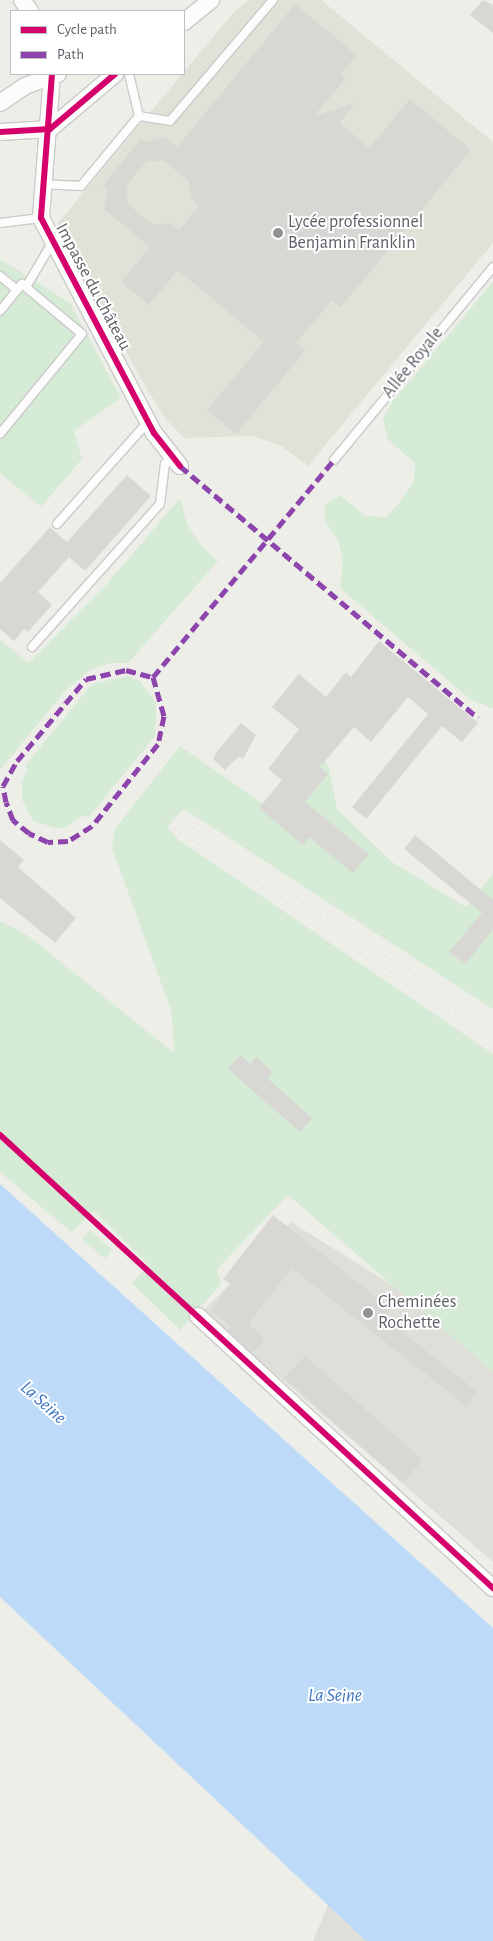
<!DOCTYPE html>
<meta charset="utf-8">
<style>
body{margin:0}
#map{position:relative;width:493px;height:1941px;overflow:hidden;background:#eeeee9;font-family:"Alegreya Sans",sans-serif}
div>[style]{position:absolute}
.industrial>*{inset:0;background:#dfdfda}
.education>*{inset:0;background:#e1e1d8}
.green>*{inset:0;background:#d5ebd5}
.water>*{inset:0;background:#bddaf8}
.building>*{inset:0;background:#d8d7d4}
.roads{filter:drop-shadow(1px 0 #cacbc9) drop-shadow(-1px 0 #cacbc9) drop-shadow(0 1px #cacbc9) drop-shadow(0 -1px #cacbc9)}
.lane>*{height:8px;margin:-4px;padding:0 4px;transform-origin:4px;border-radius:4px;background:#fcfcfc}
.street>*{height:16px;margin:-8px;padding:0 8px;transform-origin:8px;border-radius:8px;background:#fcfcfc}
.rail>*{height:4px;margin-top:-2px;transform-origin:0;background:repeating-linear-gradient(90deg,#e4e5e4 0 1px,transparent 0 7px)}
.quiet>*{height:5px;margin-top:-2.5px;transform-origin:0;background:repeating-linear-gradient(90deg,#8e44ad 0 10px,transparent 0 15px)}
.cycleway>*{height:6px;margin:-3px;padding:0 3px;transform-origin:3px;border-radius:3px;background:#d6006c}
.dots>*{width:14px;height:14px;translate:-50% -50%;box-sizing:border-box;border:2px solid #fff;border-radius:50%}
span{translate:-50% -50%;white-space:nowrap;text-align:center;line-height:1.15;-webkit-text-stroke:4px #fff;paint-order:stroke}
.poi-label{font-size:18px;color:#5d6167}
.left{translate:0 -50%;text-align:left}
.street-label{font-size:18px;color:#5d6167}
.water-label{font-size:19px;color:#3f74c3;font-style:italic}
.legend{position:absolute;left:10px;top:10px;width:175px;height:65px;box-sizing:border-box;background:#fff;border:1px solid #bec0c2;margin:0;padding:6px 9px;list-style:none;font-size:15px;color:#5d6167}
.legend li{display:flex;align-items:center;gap:10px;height:25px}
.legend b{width:25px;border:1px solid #bec0c2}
</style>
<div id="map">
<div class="industrial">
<div style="clip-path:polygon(291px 1222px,493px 1348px,493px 1562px,203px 1311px)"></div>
<div style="clip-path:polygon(328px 1905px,366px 1941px,313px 1941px)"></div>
</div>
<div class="education">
<div style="clip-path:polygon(249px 0,321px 0,493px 142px,493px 243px,308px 466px,280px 445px,252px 436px,184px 438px,165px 418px,141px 379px,58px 223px,233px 13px)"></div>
</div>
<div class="green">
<div style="clip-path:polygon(0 259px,70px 303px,121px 398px,74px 431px,82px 459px,41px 507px,0 473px)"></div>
<div style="clip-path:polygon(493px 282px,493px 708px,471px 700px,340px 588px,343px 559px,338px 540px,325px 521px,325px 505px,340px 495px,365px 516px,386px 517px,399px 503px,414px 482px,415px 463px,388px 440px,383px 419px,392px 402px)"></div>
<div style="clip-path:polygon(180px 498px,187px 524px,202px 547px,218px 561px,128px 663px,111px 663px,91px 669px,65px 691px,0 770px,0 640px,29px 663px,106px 585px)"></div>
<div style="clip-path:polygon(128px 676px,140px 681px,156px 703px,155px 736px,88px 818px,83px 815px,66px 827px,55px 828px,33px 821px,22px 800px,22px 781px,28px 769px,25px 766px,92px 684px)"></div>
<div style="clip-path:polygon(180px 746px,266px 806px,317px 747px,329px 768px,337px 809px,392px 862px,466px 907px,493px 874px,493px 1009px,184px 809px,167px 827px,179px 840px,493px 1054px,493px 1372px,288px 1195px,217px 1269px,221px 1284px,180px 1330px,132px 1283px,149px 1265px,94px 1211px,71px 1232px,0 1172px,0 921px,27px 935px,174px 1053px,172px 1013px,112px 848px,115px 829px)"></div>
<div style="clip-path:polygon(90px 1230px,112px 1250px,105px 1259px,82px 1239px)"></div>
</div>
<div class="water">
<div style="clip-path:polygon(0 1184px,493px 1628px,493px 1941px,366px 1941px,0 1597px)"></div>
</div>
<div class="building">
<div style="clip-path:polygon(483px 0,493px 5px,493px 33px,470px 15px)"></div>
<div style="clip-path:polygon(evenodd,295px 4px,357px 55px,341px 74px,346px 78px,314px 116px,355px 103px,340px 123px,369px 148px,410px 99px,471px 150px,341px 307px,332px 300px,307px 330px,296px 343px,305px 351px,236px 434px,207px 410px,264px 342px,178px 270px,149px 305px,121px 282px,150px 247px,105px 210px,107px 188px,103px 185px,141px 139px,145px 142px,166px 137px,177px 147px,295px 4px,147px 161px,164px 161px,189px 181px,191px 199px,199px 206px,179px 230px,170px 223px,153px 225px,128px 204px,126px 186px,147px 161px)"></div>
<div style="clip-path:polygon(127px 475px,151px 496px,85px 571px,69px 557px,38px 592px,52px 605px,28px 632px,24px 629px,14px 641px,0 629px,0 583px,50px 527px,67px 542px)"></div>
<div style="clip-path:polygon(379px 641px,478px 723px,462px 742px,442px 726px,366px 819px,352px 807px,428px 714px,408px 697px,371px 742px,354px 727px,320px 767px,328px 774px,305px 802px,369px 854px,353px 873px,309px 837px,303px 845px,259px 808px,282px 780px,268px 769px,299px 729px,272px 707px,299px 674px,326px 697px,346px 672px,351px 677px)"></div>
<div style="clip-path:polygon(241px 723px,256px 735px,243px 759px,239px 756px,225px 770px,213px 759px,215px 754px)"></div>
<div style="clip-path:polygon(415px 835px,493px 900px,493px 930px,465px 964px,449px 952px,482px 913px,404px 849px)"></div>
<div style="clip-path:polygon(0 840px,24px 860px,18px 867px,76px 918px,55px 943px,0 898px)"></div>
<div style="clip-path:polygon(240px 1055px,250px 1064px,256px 1057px,273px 1072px,267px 1078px,312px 1118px,300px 1132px,228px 1069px)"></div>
<div style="clip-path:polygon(273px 1215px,391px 1309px,384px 1317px,478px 1392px,466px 1406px,292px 1268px,249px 1323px,264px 1339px,253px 1352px,228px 1330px,231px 1327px,211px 1310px,230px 1284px,223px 1279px)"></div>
<div style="clip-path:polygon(305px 1356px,423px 1460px,403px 1483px,284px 1378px)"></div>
</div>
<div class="roads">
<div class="lane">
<div style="left:139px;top:116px;width:31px;rotate:9deg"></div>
<div style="left:170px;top:121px;width:159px;rotate:-49.6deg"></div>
<div style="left:42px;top:184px;width:39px;rotate:3deg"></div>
<div style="left:81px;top:186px;width:91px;rotate:-50.4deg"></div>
<div style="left:139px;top:116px;width:43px;rotate:-103.4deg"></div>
<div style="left:0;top:223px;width:41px;rotate:-7deg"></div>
<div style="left:0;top:276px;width:22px;rotate:39deg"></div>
<div style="left:26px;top:287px;width:51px;rotate:-59.4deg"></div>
<div style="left:0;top:311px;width:35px;rotate:-51deg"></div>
<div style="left:22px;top:284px;width:78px;rotate:39.8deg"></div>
<div style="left:82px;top:334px;width:129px;rotate:129.4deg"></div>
<div style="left:334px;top:460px;width:250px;rotate:-50.5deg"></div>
<div style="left:57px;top:524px;width:137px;rotate:-48.3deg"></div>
<div style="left:32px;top:647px;width:192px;rotate:-48.2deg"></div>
<div style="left:160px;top:504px;width:40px;rotate:-82.9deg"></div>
<div style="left:165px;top:464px;width:10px;rotate:-53deg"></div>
</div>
<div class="street">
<div style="left:22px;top:0;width:14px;rotate:54deg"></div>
<div style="left:184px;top:22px;width:35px;rotate:-39deg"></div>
<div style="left:52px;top:74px;width:144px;rotate:94.4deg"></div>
<div style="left:41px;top:218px;width:243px;rotate:62.3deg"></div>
<div style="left:154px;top:433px;width:42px;rotate:51.8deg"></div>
<div style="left:0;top:103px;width:30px;rotate:-34deg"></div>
<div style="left:25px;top:86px;width:35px;rotate:-20deg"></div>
<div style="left:0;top:132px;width:50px;rotate:-3.4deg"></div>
<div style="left:50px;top:129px;width:85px;rotate:-40.2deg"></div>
<div style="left:198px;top:1316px;width:401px;rotate:42.7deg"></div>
</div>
</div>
<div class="rail">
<div style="left:169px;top:812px;width:389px;rotate:33.6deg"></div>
<div style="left:163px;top:821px;width:396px;rotate:33.6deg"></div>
</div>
<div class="quiet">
<div style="left:180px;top:466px;width:390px;rotate:40.2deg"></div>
<div style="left:126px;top:670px;width:28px;rotate:15deg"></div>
<div style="left:153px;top:677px;width:41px;rotate:74.2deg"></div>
<div style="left:164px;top:716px;width:29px;rotate:102deg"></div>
<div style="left:158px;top:744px;width:105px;rotate:128.8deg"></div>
<div style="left:92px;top:826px;width:28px;rotate:148deg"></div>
<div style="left:68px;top:841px;width:20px;rotate:177deg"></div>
<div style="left:48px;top:842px;width:21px;rotate:-155deg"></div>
<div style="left:29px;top:833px;width:21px;rotate:-141deg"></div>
<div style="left:13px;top:820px;width:19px;rotate:-111deg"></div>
<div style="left:6px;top:802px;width:16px;rotate:-101deg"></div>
<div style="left:3px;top:786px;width:29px;rotate:-61deg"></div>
<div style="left:17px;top:761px;width:107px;rotate:-49.9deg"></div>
<div style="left:86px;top:679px;width:41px;rotate:-12.7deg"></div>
<div style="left:153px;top:677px;width:283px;rotate:-50.2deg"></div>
</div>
<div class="cycleway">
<div style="left:52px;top:74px;width:144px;rotate:94.4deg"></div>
<div style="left:41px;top:218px;width:243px;rotate:62.3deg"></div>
<div style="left:154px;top:433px;width:42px;rotate:51.8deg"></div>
<div style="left:0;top:132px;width:50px;rotate:-3.4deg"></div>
<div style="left:50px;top:129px;width:85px;rotate:-40.2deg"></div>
<div style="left:0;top:1135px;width:670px;rotate:42.58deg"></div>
</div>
<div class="dots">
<div style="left:278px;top:233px;background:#909294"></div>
<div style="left:368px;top:1313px;background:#909294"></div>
</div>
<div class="poi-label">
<span class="left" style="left:288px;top:233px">Lycée professionnel<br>Benjamin Franklin</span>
<span class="left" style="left:378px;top:1313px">Cheminées<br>Rochette</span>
</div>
<div class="street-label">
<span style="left:93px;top:287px;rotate:62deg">Impasse du Château</span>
<span style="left:413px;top:363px;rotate:-51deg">Allée Royale</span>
</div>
<div class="water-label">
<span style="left:43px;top:1403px;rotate:42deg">La Seine</span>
<span style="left:335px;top:1696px">La Seine</span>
</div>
<ul class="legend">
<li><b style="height:6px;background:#d6006c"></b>Cycle path</li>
<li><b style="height:6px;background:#8e44ad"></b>Path</li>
</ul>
</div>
